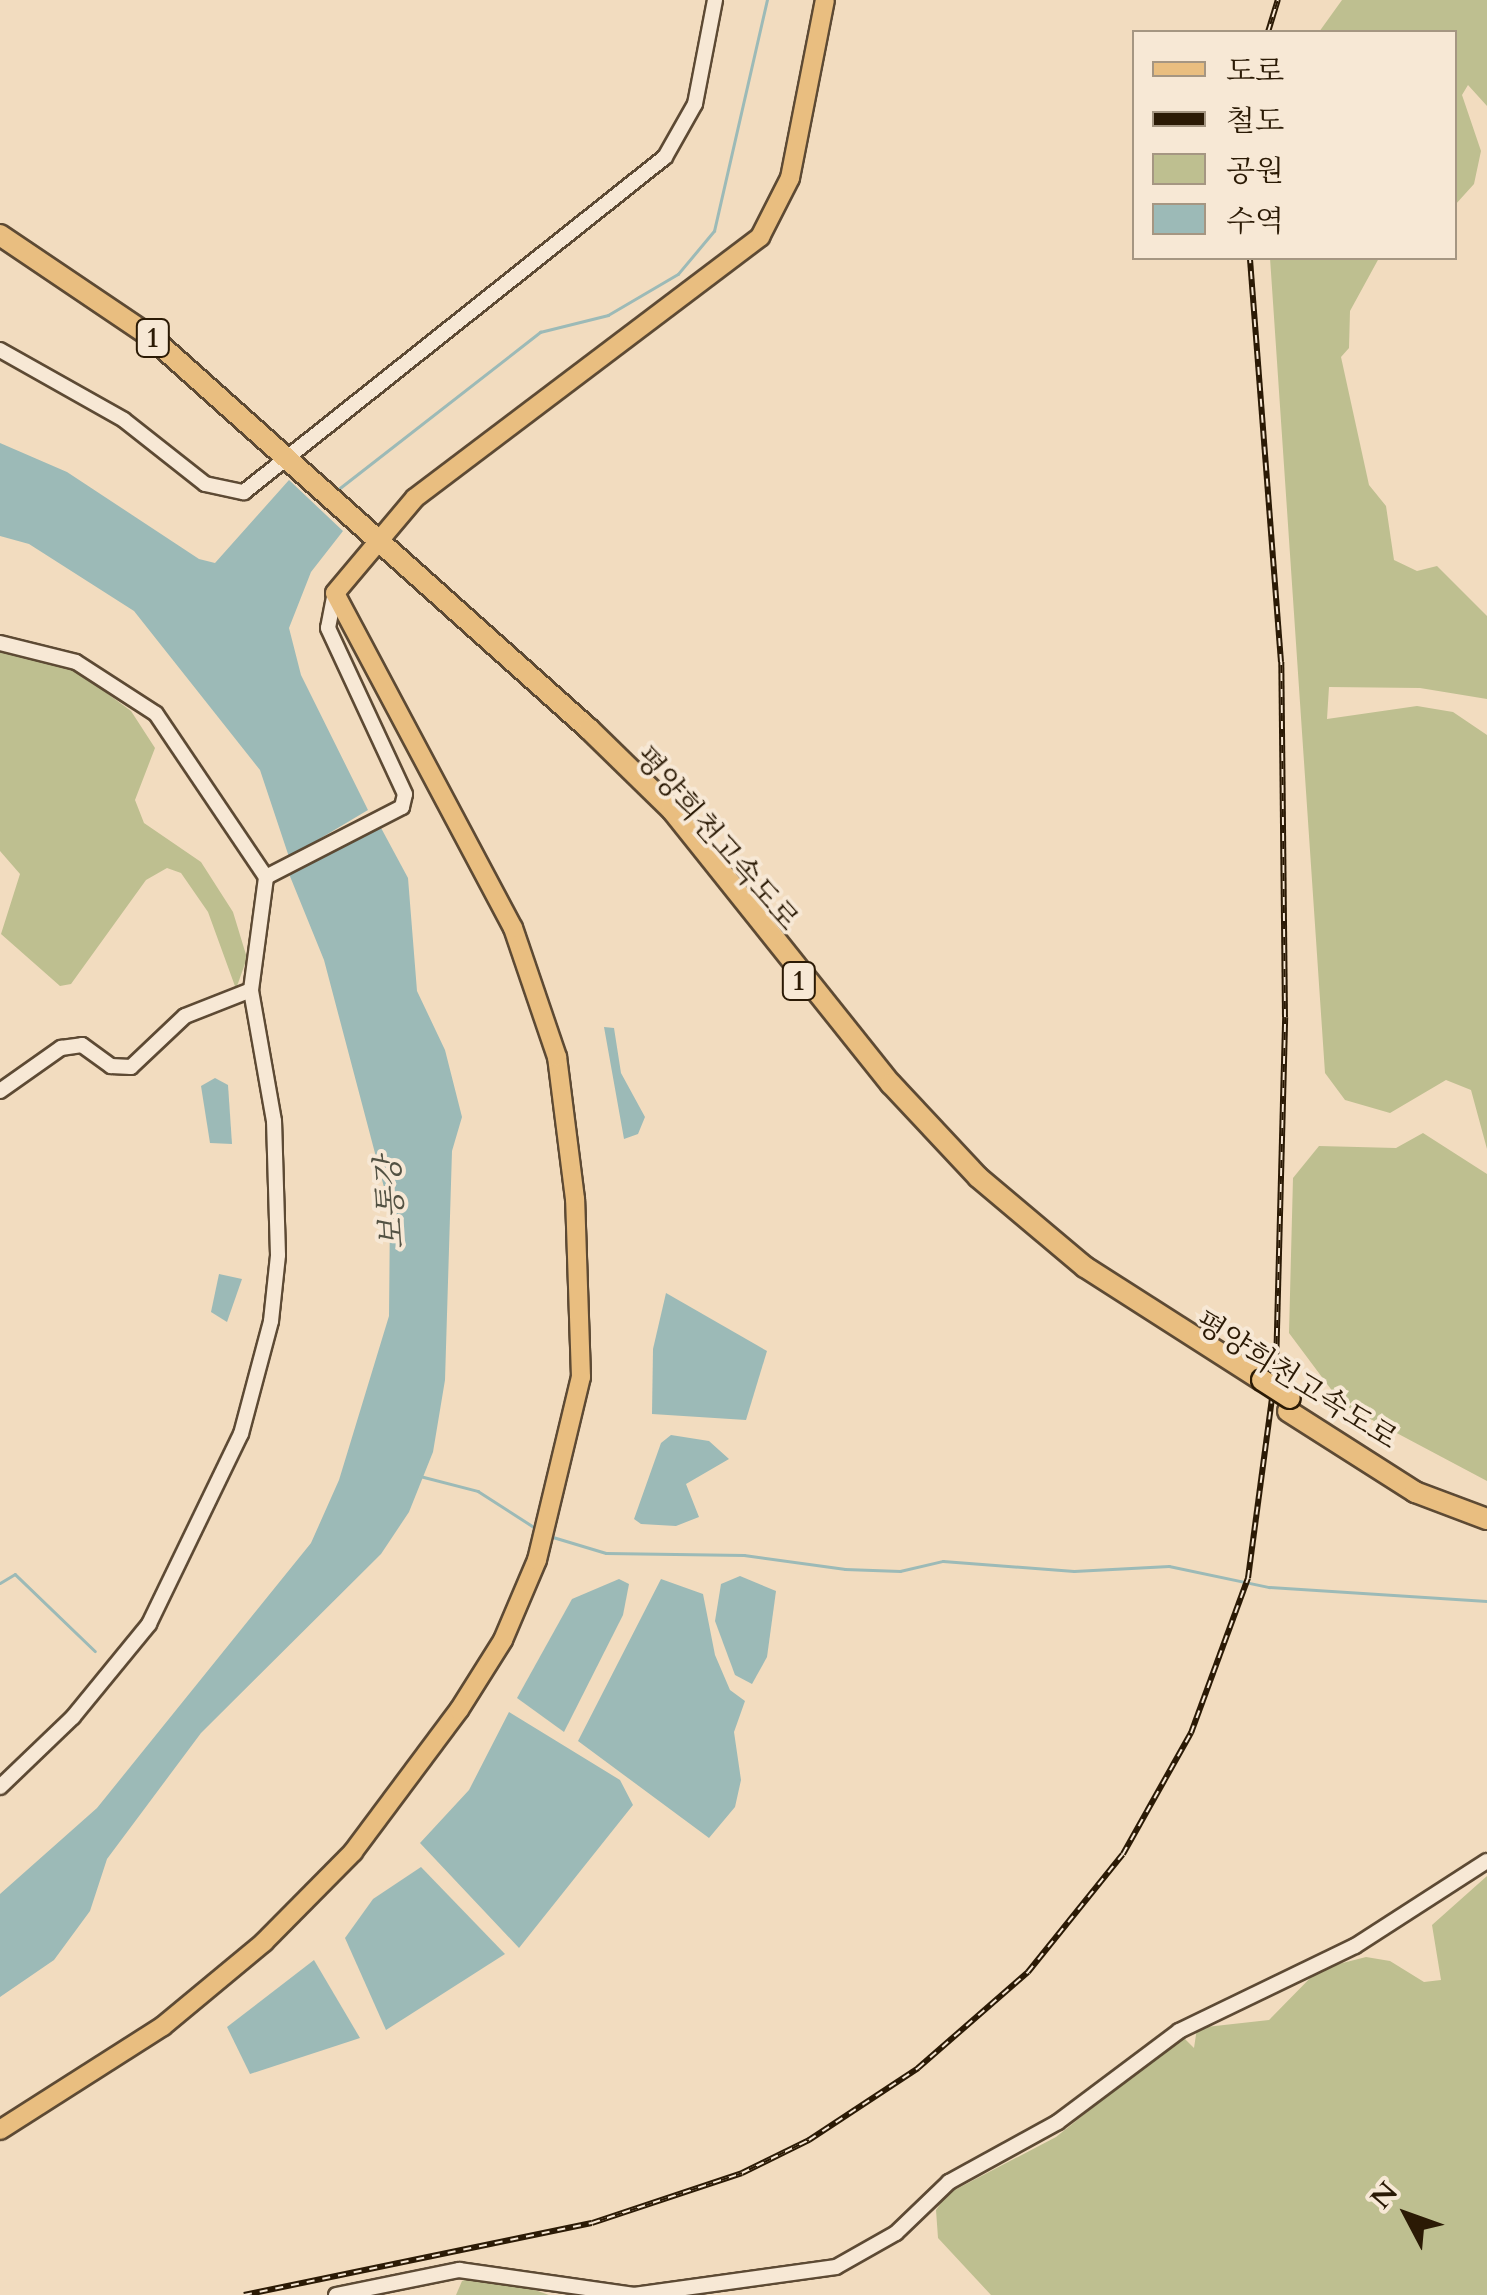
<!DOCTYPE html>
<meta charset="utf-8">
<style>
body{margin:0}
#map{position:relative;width:1487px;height:2295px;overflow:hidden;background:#f2dcbf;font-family:Cardo,"Noto Serif KR",serif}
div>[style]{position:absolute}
.green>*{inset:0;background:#bebf90}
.water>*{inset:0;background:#9cbab7}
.stream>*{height:2.5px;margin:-1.25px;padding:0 1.25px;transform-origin:1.25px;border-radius:1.25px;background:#9cbab7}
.roads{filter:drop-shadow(2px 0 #5d4a34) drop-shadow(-2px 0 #5d4a34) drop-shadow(0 2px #5d4a34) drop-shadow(0 -2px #5d4a34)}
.minor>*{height:14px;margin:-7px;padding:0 7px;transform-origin:7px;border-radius:7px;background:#f7e8d5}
.major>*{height:18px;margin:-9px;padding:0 9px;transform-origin:9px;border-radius:9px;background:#e9be80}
.highway>*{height:20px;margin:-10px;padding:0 10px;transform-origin:10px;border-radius:10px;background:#e9be80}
.rail>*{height:6px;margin-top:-3px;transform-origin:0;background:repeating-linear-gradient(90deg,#f7e8d5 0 8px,#2b1a05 0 16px);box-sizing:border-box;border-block:2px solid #2b1a05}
.bridges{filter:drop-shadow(2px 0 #2b1a05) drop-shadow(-2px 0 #2b1a05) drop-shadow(0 2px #2b1a05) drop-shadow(0 -2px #2b1a05)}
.highway-bridge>*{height:20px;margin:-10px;padding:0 10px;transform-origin:10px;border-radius:10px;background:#e9be80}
span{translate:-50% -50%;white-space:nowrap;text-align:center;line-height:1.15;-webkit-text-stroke:8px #f7e8d5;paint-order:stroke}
.shield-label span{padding:2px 8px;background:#f7e8d5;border:2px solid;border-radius:8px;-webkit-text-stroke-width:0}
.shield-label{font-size:28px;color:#2b1a05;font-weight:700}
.street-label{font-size:30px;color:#2b1a05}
.water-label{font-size:32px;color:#535243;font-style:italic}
.legend{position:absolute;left:1132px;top:30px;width:325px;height:230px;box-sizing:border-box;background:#f7e8d5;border:2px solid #a59682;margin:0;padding:12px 18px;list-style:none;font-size:30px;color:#2b1a05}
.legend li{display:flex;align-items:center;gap:20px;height:50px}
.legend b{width:50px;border:2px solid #a59682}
.north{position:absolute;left:1357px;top:2165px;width:100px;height:100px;-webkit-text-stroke:8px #f7e8d5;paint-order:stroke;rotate:311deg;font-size:28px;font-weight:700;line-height:40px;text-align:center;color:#2b1a05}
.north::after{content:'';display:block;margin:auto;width:35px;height:45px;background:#2b1a05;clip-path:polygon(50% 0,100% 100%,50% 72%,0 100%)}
</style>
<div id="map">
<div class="green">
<div style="clip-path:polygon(1342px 0,1487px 0,1487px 106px,1468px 85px,1462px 95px,1481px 151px,1474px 184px,1455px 205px,1454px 32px,1319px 32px)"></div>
<div style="clip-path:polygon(1270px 258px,1379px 258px,1350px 311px,1349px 348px,1341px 357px,1369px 485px,1386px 506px,1394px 560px,1417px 571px,1437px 566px,1487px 616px,1487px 699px,1420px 688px,1329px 687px,1327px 719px,1417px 706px,1453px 712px,1487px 735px,1487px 1149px,1471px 1090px,1446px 1080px,1390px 1113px,1345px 1100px,1325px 1073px)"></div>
<div style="clip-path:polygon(0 651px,74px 669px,131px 711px,155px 748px,135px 800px,144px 823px,201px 862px,233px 912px,247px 958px,236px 989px,208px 912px,181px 873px,167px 868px,146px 880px,71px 984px,60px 986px,1px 934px,20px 874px,0 851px)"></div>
<div style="clip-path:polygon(1423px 1133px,1487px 1174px,1487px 1481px,1342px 1404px,1289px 1333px,1293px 1178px,1319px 1146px,1396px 1148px)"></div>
<div style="clip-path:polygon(1487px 1876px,1487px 2295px,991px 2295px,938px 2238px,936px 2210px,947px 2194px,1056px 2137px,1182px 2036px,1194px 2048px,1197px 2028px,1269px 2020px,1319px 1969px,1366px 1957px,1390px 1961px,1424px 1982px,1441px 1980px,1432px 1925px)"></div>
<div style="clip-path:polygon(478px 2275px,507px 2280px,549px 2295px,456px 2295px,462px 2281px)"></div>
</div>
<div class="water">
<div style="clip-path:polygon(0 443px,67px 472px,199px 559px,215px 563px,289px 480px,343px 531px,311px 572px,289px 628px,301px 675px,368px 810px,289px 857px,260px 770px,134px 611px,29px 544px,0 536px)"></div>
<div style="clip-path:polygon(380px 826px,408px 878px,417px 991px,445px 1050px,462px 1117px,452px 1151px,445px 1380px,433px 1452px,409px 1512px,381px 1554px,201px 1733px,107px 1859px,90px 1911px,54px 1960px,0 1997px,0 1894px,97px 1808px,311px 1543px,339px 1480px,389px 1316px,390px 1210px,324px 960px,287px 869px)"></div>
<div style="clip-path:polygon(604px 1027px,614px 1028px,621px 1073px,645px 1117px,638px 1134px,624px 1139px)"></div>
<div style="clip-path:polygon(215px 1078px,228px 1085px,232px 1144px,210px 1143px,201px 1086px)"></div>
<div style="clip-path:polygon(219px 1274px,242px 1279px,227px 1322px,211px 1312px)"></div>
<div style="clip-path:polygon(666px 1293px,767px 1351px,746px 1420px,652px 1414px,653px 1349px)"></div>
<div style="clip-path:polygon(671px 1435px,709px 1441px,729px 1459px,686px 1484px,699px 1517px,676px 1526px,641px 1524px,634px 1519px,661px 1443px)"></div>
<div style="clip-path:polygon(740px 1576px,776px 1591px,767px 1657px,752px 1684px,735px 1675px,715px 1621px,721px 1584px)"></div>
<div style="clip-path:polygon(619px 1579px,629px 1584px,623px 1615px,564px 1732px,517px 1698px,572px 1599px)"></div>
<div style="clip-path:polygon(661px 1579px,703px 1594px,715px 1655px,730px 1690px,745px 1701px,734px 1732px,741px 1780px,735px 1807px,709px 1838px,578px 1741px)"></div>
<div style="clip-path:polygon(509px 1712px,620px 1780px,633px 1805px,519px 1948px,420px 1843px,469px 1790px)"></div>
<div style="clip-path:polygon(421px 1867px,505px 1954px,386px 2030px,345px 1938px,373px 1899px)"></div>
<div style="clip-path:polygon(314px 1960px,360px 2038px,250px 2074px,227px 2027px)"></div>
</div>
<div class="stream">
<div style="left:336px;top:491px;width:259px;rotate:-37.9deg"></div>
<div style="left:540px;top:332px;width:70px;rotate:-14deg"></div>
<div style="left:608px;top:315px;width:81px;rotate:-30.4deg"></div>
<div style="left:678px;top:274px;width:56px;rotate:-50.1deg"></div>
<div style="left:714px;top:231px;width:237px;rotate:-77.1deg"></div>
<div style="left:420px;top:1476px;width:60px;rotate:14.5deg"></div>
<div style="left:478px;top:1491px;width:70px;rotate:32.8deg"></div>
<div style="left:553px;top:1537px;width:55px;rotate:16.8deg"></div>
<div style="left:606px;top:1553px;width:138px;rotate:0.8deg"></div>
<div style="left:744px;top:1555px;width:102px;rotate:7.9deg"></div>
<div style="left:845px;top:1569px;width:55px;rotate:2.1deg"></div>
<div style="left:900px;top:1571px;width:44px;rotate:-13.1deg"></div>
<div style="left:943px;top:1561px;width:131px;rotate:4.4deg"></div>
<div style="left:1074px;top:1571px;width:95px;rotate:-3deg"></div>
<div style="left:1169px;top:1566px;width:102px;rotate:11.9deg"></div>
<div style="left:1269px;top:1587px;width:218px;rotate:3.7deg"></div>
<div style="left:0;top:1583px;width:17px;rotate:-31deg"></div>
<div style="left:15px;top:1574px;width:111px;rotate:43.9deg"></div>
</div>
<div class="roads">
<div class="minor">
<div style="left:0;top:350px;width:142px;rotate:29.4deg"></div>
<div style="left:124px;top:420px;width:103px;rotate:38.3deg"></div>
<div style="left:205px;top:484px;width:40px;rotate:12deg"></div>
<div style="left:244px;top:492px;width:538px;rotate:-38.51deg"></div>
<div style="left:665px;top:157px;width:61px;rotate:-60.5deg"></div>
<div style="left:695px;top:104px;width:106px;rotate:-79.1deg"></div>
<div style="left:0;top:643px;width:78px;rotate:14deg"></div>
<div style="left:76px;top:662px;width:95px;rotate:33deg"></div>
<div style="left:156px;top:714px;width:197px;rotate:56deg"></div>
<div style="left:266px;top:877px;width:153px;rotate:-27.2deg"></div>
<div style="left:402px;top:807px;width:13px;rotate:-77deg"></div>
<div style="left:405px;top:794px;width:183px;rotate:-114.9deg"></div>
<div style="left:328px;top:628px;width:36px;rotate:-79deg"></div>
<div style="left:0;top:1091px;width:75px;rotate:-35.2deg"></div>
<div style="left:61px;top:1048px;width:21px;rotate:-8deg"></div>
<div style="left:82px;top:1045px;width:36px;rotate:36deg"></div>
<div style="left:111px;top:1066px;width:20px;rotate:3deg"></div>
<div style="left:131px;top:1067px;width:74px;rotate:-43.4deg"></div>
<div style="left:185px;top:1016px;width:71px;rotate:-21.5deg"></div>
<div style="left:0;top:1787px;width:101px;rotate:-43.8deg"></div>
<div style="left:73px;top:1717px;width:120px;rotate:-50.7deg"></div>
<div style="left:149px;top:1624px;width:211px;rotate:-64.2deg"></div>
<div style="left:241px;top:1434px;width:117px;rotate:-75.1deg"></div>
<div style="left:271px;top:1321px;width:66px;rotate:-83.9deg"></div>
<div style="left:278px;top:1255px;width:134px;rotate:-91.7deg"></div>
<div style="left:274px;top:1121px;width:133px;rotate:-100deg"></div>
<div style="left:251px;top:990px;width:114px;rotate:-82.4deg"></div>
<div style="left:336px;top:2295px;width:126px;rotate:-11.5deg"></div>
<div style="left:459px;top:2270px;width:177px;rotate:8.1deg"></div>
<div style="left:634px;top:2295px;width:204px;rotate:-7.9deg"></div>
<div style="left:836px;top:2267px;width:69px;rotate:-29.5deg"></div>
<div style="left:896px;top:2233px;width:74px;rotate:-43.9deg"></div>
<div style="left:949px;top:2182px;width:124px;rotate:-28.8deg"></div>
<div style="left:1058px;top:2122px;width:151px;rotate:-36.9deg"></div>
<div style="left:1179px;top:2031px;width:195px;rotate:-25.8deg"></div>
<div style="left:1355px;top:1946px;width:157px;rotate:-32.8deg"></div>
</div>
<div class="major">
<div style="left:0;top:2130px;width:193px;rotate:-32.5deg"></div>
<div style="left:163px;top:2026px;width:131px;rotate:-39.7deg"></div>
<div style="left:264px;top:1942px;width:127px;rotate:-45.3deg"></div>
<div style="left:353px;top:1852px;width:177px;rotate:-53.3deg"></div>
<div style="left:459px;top:1710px;width:83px;rotate:-57.8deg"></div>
<div style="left:503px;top:1640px;width:87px;rotate:-67deg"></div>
<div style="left:537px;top:1560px;width:188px;rotate:-76.5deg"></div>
<div style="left:581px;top:1377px;width:178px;rotate:-91.9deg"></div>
<div style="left:575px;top:1199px;width:143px;rotate:-97.2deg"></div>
<div style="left:557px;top:1057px;width:136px;rotate:-108.8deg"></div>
<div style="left:513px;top:928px;width:379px;rotate:-118deg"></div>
<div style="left:335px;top:593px;width:124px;rotate:-49.9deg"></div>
<div style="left:415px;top:498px;width:433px;rotate:-37.1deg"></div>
<div style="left:760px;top:237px;width:66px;rotate:-63deg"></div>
<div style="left:790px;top:178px;width:181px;rotate:-78.9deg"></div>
</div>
<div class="highway">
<div style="left:0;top:235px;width:182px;rotate:34deg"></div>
<div style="left:151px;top:337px;width:588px;rotate:41.83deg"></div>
<div style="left:589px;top:729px;width:116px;rotate:44.3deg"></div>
<div style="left:672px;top:810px;width:351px;rotate:51.4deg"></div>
<div style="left:891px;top:1084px;width:127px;rotate:46.9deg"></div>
<div style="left:978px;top:1177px;width:140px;rotate:40.1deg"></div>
<div style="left:1085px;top:1267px;width:210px;rotate:32.6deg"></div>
<div style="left:1288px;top:1411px;width:151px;rotate:32.5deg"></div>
<div style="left:1415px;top:1492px;width:77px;rotate:20.6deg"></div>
</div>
</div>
<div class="rail">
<div style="left:1268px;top:32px;width:34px;rotate:-73deg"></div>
<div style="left:244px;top:2295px;width:355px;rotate:-11.7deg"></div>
<div style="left:592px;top:2223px;width:158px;rotate:-18.4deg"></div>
<div style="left:742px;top:2173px;width:75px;rotate:-26.2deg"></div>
<div style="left:809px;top:2140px;width:131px;rotate:-33.4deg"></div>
<div style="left:918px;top:2068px;width:146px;rotate:-41.1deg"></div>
<div style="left:1028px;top:1972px;width:151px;rotate:-51.2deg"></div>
<div style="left:1123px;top:1854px;width:139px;rotate:-60.7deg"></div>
<div style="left:1191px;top:1733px;width:165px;rotate:-69.8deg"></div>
<div style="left:1248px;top:1578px;width:212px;rotate:-82.4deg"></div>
<div style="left:1276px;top:1368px;width:351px;rotate:-88.5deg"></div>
<div style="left:1285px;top:1017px;width:355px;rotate:-90.6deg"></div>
<div style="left:1281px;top:662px;width:405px;rotate:-94.4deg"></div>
</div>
<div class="bridges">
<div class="highway-bridge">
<div style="left:1262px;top:1380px;width:33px;rotate:33deg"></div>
</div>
</div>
<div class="shield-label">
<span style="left:153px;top:338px">1</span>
<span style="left:799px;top:981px">1</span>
</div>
<div class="street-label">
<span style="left:716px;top:839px;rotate:49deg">평양희천고속도로</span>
<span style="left:1296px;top:1381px;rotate:32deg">평양희천고속도로</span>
</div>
<div class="water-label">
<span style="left:391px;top:1203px;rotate:-93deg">보통강</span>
</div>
<ul class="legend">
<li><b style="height:12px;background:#e9be80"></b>도로</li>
<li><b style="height:12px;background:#2b1a05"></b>철도</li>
<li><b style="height:28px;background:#bebf90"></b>공원</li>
<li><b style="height:28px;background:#9cbab7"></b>수역</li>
</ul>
<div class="north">N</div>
</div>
